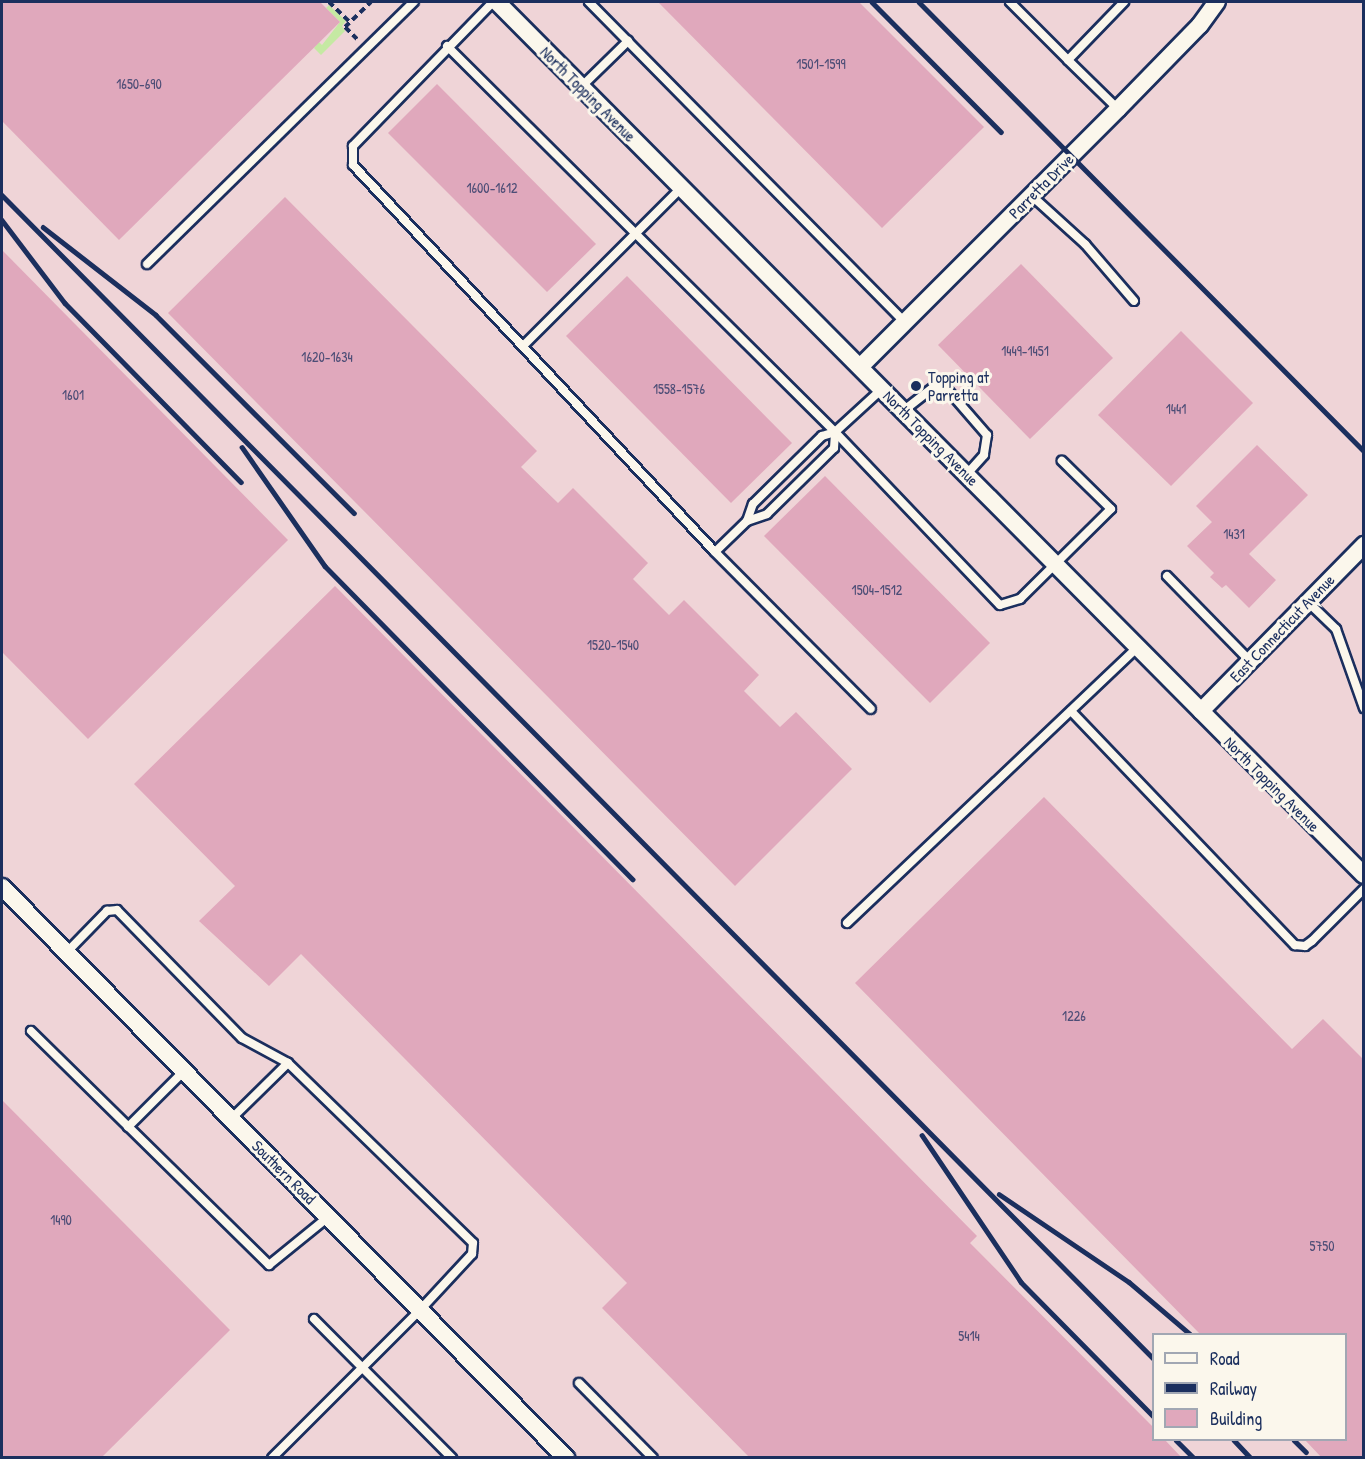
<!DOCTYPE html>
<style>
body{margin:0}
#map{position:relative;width:1365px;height:1459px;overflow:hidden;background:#f6e7e2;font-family:"Patrick Hand",sans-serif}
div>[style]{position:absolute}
.built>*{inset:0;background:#efd4d7}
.green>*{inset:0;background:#c5e9a3}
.building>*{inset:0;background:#e0a8bc}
.path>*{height:4px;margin-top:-2px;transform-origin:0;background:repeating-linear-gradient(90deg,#1b2f5e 0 6px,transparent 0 10.5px)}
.roads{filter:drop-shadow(2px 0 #1b2f5e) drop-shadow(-2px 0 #1b2f5e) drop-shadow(0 2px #1b2f5e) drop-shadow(0 -2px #1b2f5e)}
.lane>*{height:8px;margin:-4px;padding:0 4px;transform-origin:4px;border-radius:4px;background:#fbf7ec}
.street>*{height:16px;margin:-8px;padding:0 8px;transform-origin:8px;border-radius:8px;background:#fbf7ec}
.rail>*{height:4.5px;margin:-2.25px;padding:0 2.25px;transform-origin:2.25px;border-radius:2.25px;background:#1b2f5e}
.dots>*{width:16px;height:16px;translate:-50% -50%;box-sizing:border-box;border:3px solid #fbf7ec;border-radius:50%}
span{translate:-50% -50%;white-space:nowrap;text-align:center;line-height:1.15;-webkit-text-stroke:6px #fbf7ec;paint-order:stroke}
.number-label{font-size:14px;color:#4c4d76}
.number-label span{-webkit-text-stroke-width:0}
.street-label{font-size:16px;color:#1b2f5e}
.poi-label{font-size:16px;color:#1b2f5e}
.left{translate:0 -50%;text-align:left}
.frame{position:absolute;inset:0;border:3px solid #1b2f5e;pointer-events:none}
.legend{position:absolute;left:1152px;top:1333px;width:195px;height:108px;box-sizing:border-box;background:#fbf7ec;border:2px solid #a1a7b3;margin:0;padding:8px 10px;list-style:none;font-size:18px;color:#1b2f5e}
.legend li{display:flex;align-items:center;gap:12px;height:30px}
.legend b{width:30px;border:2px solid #a1a7b3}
</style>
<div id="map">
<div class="built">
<div style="clip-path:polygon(evenodd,2px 2px,1363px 2px,1363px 1457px,2px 1458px,2px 2px,1154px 1334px,1346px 1334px,1346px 1440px,1154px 1440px,1154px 1334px)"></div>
</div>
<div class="green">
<div style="clip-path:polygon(329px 5px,346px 21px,342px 26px,345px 31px,321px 55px,314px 48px,319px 42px,322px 45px,340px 22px,326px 8px)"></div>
</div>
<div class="building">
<div style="clip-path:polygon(2px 2px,320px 2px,340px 22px,119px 240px,2px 121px)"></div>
<div style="clip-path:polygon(658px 2px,859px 2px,984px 127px,882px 228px)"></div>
<div style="clip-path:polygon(437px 84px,596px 244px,547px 292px,388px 133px)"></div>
<div style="clip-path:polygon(285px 197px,537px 451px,521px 467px,558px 503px,573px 488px,648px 563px,633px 579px,669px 615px,684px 600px,759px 675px,744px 691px,780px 727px,796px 712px,852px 769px,735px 886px,168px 313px)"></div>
<div style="clip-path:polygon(2px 250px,288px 540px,88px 739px,2px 652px)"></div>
<div style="clip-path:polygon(1021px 264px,1113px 358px,1030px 439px,938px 345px)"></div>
<div style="clip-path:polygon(627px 276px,792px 443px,731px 503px,566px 336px)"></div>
<div style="clip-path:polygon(1181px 331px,1253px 403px,1171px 486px,1098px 415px)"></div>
<div style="clip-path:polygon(1257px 445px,1308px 495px,1249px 554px,1276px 580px,1249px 608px,1226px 585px,1222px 588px,1210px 577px,1214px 573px,1187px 546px,1212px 522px,1196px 506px)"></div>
<div style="clip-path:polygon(825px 476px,990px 643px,930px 703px,764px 536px)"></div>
<div style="clip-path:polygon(335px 586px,977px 1236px,970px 1243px,1154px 1428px,1154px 1440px,1165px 1440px,1182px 1458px,750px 1458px,602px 1308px,627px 1283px,301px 954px,269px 986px,199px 921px,235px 886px,134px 784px)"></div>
<div style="clip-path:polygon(1044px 797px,1292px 1049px,1323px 1019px,1364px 1060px,1364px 1458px,1322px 1458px,1305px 1440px,1346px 1440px,1346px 1335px,1201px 1335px,855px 983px)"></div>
<div style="clip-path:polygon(2px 1100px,230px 1330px,101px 1458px,2px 1458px)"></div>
</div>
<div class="path">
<div style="left:329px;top:2px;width:29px;rotate:44deg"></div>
<div style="left:357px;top:39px;width:17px;rotate:-135deg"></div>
<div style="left:345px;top:27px;width:36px;rotate:-44deg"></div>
</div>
<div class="roads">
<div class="lane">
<div style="left:493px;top:2px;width:201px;rotate:134.2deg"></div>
<div style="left:353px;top:146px;width:19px;rotate:90deg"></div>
<div style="left:353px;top:165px;width:530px;rotate:46.91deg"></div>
<div style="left:715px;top:552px;width:45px;rotate:-44.1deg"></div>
<div style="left:747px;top:521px;width:21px;rotate:-19deg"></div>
<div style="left:767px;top:514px;width:94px;rotate:-44.6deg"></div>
<div style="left:834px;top:448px;width:16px;rotate:-86deg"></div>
<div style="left:589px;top:2px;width:450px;rotate:45.4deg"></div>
<div style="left:1010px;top:2px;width:82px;rotate:45deg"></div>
<div style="left:447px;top:46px;width:547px;rotate:44.85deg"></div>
<div style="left:835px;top:432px;width:239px;rotate:46.4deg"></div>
<div style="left:1000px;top:605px;width:21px;rotate:-17deg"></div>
<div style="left:1020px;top:599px;width:128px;rotate:-44.7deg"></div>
<div style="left:1111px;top:509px;width:69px;rotate:-135.6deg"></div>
<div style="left:581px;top:87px;width:66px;rotate:-44.4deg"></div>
<div style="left:1118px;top:109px;width:70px;rotate:-135.6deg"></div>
<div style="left:1068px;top:60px;width:81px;rotate:-46deg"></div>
<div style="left:1032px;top:196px;width:72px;rotate:42.2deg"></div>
<div style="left:1085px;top:244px;width:75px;rotate:49.3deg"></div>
<div style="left:147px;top:264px;width:374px;rotate:-44.5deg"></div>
<div style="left:523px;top:346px;width:223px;rotate:-45deg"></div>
<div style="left:903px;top:411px;width:39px;rotate:-38deg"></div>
<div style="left:934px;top:387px;width:13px;rotate:9deg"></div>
<div style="left:947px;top:389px;width:61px;rotate:49deg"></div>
<div style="left:987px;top:435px;width:20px;rotate:99deg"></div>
<div style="left:984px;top:455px;width:25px;rotate:132deg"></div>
<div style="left:747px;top:521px;width:18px;rotate:-71deg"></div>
<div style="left:753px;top:504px;width:97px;rotate:-44.6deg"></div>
<div style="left:822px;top:436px;width:14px;rotate:-17deg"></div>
<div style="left:835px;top:432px;width:64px;rotate:-42.5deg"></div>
<div style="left:715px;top:552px;width:221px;rotate:45.2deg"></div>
<div style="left:1167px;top:576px;width:119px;rotate:45.7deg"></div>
<div style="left:1308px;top:602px;width:39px;rotate:44deg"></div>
<div style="left:1336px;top:629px;width:84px;rotate:70.5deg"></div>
<div style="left:1071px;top:711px;width:324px;rotate:46.3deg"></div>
<div style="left:1295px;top:945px;width:10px;rotate:6deg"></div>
<div style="left:1305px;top:946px;width:9px;rotate:-36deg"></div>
<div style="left:1312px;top:941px;width:74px;rotate:-45deg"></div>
<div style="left:847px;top:923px;width:401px;rotate:-43.5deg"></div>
<div style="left:66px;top:953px;width:59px;rotate:-45.7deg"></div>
<div style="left:107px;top:911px;width:10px;rotate:-6deg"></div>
<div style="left:117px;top:910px;width:179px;rotate:45.7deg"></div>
<div style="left:242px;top:1038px;width:52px;rotate:28.5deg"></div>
<div style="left:288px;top:1063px;width:258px;rotate:44.2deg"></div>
<div style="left:473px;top:1243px;width:11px;rotate:95deg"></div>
<div style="left:472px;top:1254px;width:76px;rotate:132.9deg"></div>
<div style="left:420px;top:1310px;width:209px;rotate:135deg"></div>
<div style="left:31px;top:1031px;width:334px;rotate:44.5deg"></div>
<div style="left:269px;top:1265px;width:76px;rotate:-39.1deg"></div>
<div style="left:231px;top:1119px;width:80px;rotate:-44.5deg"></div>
<div style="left:128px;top:1127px;width:79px;rotate:-45deg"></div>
<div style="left:314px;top:1319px;width:196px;rotate:45.2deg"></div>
<div style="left:579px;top:1383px;width:105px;rotate:45.4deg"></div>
</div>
<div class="street">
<div style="left:497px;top:2px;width:1230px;rotate:45.2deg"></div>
<div style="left:860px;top:367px;width:365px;rotate:-45deg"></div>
<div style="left:1118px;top:109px;width:117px;rotate:-45.7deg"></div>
<div style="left:1200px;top:25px;width:29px;rotate:-54deg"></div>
<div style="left:1201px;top:711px;width:233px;rotate:-45.5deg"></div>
<div style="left:2px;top:887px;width:803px;rotate:45.35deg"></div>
</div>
</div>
<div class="rail">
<div style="left:872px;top:2px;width:183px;rotate:45.2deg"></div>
<div style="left:919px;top:2px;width:632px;rotate:45.26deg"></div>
<div style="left:2px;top:195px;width:1638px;rotate:45.3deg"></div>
<div style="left:2px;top:220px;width:104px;rotate:52.8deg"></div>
<div style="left:65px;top:303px;width:251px;rotate:45.5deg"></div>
<div style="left:43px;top:227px;width:143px;rotate:37.9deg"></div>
<div style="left:156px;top:315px;width:280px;rotate:45deg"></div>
<div style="left:242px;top:447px;width:145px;rotate:55.1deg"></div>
<div style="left:325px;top:566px;width:439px;rotate:45.5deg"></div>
<div style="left:922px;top:1135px;width:177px;rotate:56deg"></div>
<div style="left:1021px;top:1282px;width:190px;rotate:45.4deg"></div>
<div style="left:999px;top:1194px;width:157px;rotate:34.1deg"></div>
<div style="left:1129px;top:1282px;width:80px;rotate:40.4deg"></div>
<div style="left:1176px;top:1440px;width:25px;rotate:45deg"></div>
<div style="left:1234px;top:1440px;width:25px;rotate:47deg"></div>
<div style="left:1294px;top:1440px;width:17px;rotate:45deg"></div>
</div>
<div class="dots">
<div style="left:916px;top:386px;background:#1b2f5e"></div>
</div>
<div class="number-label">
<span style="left:821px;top:64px">1501-1599</span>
<span style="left:139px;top:84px">1650-690</span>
<span style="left:492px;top:188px">1600-1612</span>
<span style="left:1025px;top:351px">1449-1451</span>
<span style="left:327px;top:357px">1620-1634</span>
<span style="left:679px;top:389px">1558-1576</span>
<span style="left:73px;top:395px">1601</span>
<span style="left:1176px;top:409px">1441</span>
<span style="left:1234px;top:534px">1431</span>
<span style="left:877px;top:590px">1504-1512</span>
<span style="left:613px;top:645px">1520-1540</span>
<span style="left:1074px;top:1016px">1226</span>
<span style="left:61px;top:1220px">1490</span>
<span style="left:1322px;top:1246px">5750</span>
<span style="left:969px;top:1336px">5414</span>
</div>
<div class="street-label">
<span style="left:588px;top:94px;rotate:45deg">North Topping Avenue</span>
<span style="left:1041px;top:186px;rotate:-45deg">Parretta Drive</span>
<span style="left:931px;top:438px;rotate:45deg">North Topping Avenue</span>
<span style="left:1282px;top:628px;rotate:-46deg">East Connecticut Avenue</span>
<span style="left:1272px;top:784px;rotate:45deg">North Topping Avenue</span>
<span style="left:284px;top:1172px;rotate:45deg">Southern Road</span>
</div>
<div class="poi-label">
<span class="left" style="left:928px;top:386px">Topping at<br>Parretta</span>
</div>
<div class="frame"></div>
<ul class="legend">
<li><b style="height:8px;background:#fbf7ec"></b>Road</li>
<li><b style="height:8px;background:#1b2f5e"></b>Railway</li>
<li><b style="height:16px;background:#e0a8bc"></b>Building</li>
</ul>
</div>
